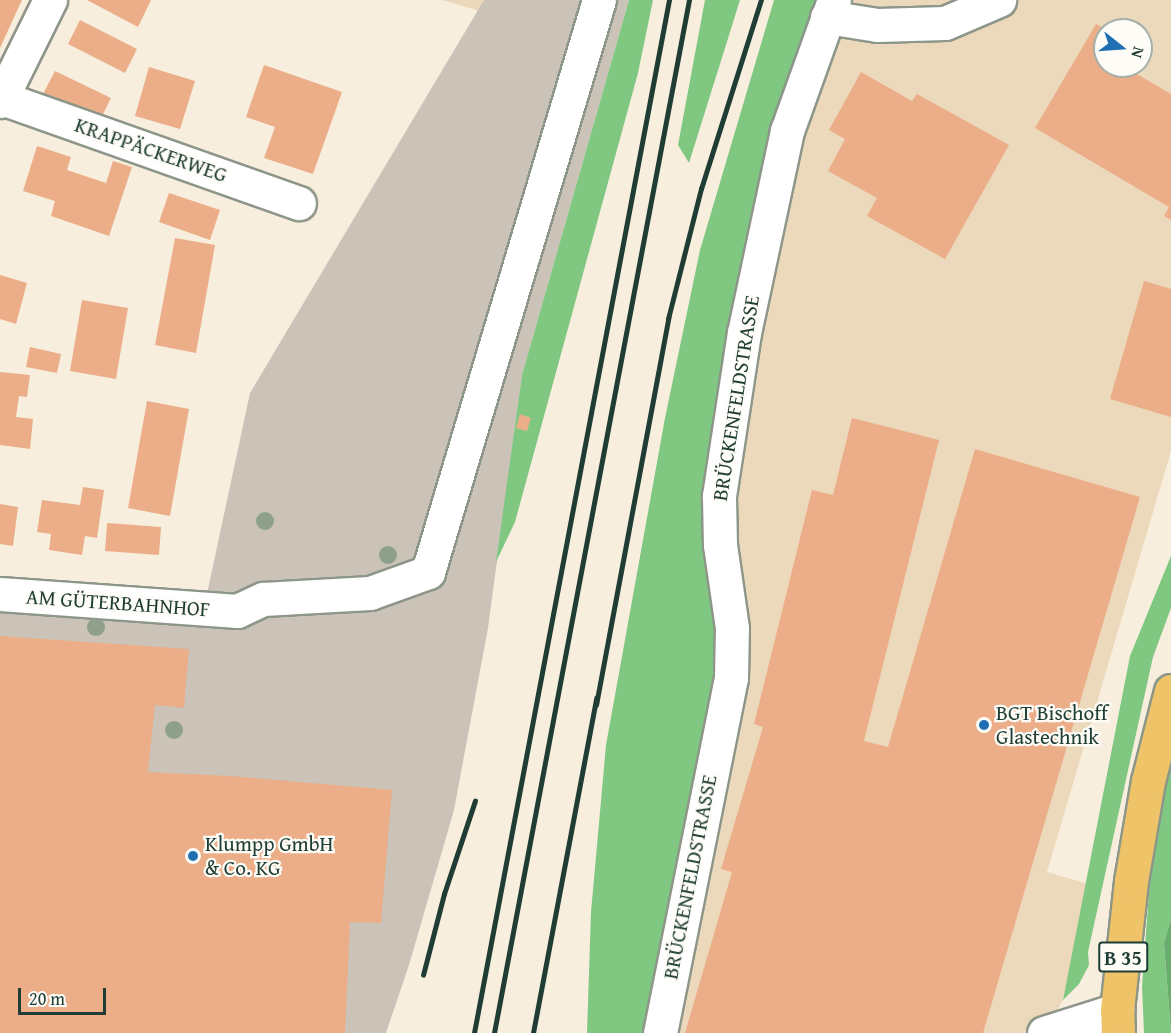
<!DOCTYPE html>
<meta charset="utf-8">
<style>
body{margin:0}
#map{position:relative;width:1171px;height:1033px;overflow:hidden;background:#f8eede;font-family:"Gentium Book Plus",serif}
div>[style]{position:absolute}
.built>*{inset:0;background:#ecd8ba}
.industrial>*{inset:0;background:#cbc3b8}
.green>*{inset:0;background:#80c782}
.forest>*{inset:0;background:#68ac70}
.building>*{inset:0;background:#ebae88}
.roads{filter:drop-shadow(2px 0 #8c9689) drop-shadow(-2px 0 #8c9689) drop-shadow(0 2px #8c9689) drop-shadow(0 -2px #8c9689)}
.minor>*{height:33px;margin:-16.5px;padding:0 16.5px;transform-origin:16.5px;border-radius:16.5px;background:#fff}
.major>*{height:33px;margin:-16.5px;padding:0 16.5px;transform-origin:16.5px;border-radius:16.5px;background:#efc469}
.rail>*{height:4.5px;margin:-2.25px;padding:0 2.25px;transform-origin:2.25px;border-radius:2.25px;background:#1f3d34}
.trees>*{width:18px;height:18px;margin:-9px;border-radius:50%;background:#8ea08c}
.dots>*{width:16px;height:16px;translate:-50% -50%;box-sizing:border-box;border:3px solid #fdfcf7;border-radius:50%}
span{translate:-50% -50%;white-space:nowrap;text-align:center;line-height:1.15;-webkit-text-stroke:4.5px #fdfcf7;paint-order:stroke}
.shield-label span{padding:2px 4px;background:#fdfcf7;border:2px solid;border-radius:4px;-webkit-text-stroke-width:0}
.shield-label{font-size:20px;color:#1f3d34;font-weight:700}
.street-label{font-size:21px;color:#1f3d34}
.poi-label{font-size:21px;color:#1f3d34}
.left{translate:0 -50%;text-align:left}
.north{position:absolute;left:1093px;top:18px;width:60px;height:60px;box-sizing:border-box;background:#fdfcf7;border:2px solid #a4b0a9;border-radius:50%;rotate:107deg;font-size:16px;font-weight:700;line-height:24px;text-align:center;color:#1f3d34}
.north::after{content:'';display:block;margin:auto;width:21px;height:27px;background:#1f6fb2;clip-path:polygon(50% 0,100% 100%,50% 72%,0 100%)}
.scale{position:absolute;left:18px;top:988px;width:88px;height:27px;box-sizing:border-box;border:3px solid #1f3d34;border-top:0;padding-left:8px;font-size:18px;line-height:21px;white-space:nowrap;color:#1f3d34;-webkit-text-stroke:4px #fdfcf7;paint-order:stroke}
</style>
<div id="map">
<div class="built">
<div style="clip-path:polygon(442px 0,484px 0,480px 11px)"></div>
<div style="clip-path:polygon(evenodd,817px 0,1171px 0,1171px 451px,1047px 872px,1088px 884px,1063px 1000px,1044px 1033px,645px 1033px,705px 548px,773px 129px,817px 0,1105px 30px,1141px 30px,1141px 66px,1105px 66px,1105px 30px)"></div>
</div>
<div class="industrial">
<div style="clip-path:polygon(484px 0,629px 0,522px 375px,488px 628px,454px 810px,409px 965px,386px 1033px,0 1033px,0 607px,202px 617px,250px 393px)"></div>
</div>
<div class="green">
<div style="clip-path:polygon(629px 0,653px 0,638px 73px,515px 522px,496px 562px,522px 375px)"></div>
<div style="clip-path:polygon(705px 0,740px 0,689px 163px,678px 145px)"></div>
<div style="clip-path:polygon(774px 0,817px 0,773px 129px,705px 548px,715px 629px,715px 676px,645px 1033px,587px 1033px,591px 912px,606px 745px,665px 418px,700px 250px)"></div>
<div style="clip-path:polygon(1171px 556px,1171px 608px,1153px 657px,1088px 952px,1089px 965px,1079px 984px,1063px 1000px,1130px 656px)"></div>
<div style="clip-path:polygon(1171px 762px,1171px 919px,1164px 943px,1171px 1033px,1144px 1033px,1142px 986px,1152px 853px)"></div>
</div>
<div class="forest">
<div style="clip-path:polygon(1171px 919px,1171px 1033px,1164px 943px)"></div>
</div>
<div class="building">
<div style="clip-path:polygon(0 0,22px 0,0 48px)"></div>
<div style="clip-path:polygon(87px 0,151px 0,138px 27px)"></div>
<div style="clip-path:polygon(80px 20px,137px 49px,125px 73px,68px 44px)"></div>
<div style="clip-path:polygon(1096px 24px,1105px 29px,1105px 66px,1123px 66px,1171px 94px,1171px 220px,1164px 216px,1169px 207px,1035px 128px)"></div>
<div style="clip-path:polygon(264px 65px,342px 92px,313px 174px,264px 158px,275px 127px,246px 117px)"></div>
<div style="clip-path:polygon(149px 67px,195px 81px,180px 129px,135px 116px)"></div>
<div style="clip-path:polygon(55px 71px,111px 98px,99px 122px,43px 94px)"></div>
<div style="clip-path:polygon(861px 72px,912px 101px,917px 94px,1009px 145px,945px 259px,867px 216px,877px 198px,828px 171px,845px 139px,829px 130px)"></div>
<div style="clip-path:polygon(37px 146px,71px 157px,67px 170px,106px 183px,113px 161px,132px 167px,109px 236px,51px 216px,55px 201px,23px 191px)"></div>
<div style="clip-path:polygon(169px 193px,220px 210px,210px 240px,159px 222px)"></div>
<div style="clip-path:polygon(175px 238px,215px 245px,196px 353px,155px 345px)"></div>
<div style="clip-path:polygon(0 275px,27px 283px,16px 324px,0 319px)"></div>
<div style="clip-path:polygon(1144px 281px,1171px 289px,1171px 417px,1110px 399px)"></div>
<div style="clip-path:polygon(82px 300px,128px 308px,116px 379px,70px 371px)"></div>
<div style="clip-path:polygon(30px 347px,61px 354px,57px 373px,26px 367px)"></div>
<div style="clip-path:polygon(0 372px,30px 375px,27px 397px,19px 396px,16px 417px,33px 419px,30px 449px,0 445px)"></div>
<div style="clip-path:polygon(147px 401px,189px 409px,170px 516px,128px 508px)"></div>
<div style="clip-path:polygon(520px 414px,531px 418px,527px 431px,516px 428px)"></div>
<div style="clip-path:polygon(852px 418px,939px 440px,864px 741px,888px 747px,975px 449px,1140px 497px,983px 1033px,685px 1033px,732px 872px,721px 869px,763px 727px,754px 724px,812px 490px,833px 495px)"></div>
<div style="clip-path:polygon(83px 487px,104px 490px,97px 538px,85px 536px,82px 555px,49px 550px,51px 534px,37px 532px,42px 500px,80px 505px)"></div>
<div style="clip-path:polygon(0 504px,18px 507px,13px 546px,0 544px)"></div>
<div style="clip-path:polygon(107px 523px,161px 527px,159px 555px,105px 551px)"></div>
<div style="clip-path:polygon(0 636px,189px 649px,184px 708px,155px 705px,148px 772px,230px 776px,392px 790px,381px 923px,350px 922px,345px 1033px,0 1033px)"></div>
</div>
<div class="roads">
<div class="minor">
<div style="left:827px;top:17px;width:51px;rotate:9.1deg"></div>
<div style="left:877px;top:25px;width:68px;rotate:-1.7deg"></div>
<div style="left:945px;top:23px;width:59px;rotate:-23.1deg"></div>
<div style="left:2px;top:98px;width:315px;rotate:19.5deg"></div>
<div style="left:0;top:101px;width:113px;rotate:-63.7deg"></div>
<div style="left:0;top:594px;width:238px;rotate:4.1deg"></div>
<div style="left:237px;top:611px;width:29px;rotate:-25deg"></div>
<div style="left:263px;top:599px;width:107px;rotate:-3.2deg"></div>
<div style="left:370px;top:593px;width:62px;rotate:-19.9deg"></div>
<div style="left:428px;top:572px;width:597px;rotate:-73.36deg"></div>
<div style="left:660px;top:1033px;width:362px;rotate:-78.7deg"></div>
<div style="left:731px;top:678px;width:50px;rotate:-88.9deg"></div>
<div style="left:732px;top:628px;width:84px;rotate:-98.2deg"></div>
<div style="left:720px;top:545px;width:49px;rotate:-91.2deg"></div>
<div style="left:719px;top:496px;width:165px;rotate:-81.3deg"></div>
<div style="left:744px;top:333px;width:207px;rotate:-78deg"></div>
<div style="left:787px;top:131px;width:139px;rotate:-70.3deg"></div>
<div style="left:1044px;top:1033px;width:77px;rotate:-17.5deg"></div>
</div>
<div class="major">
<div style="left:1118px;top:1033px;width:23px;rotate:-92deg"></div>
<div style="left:1117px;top:1010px;width:130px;rotate:-83.8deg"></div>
<div style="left:1131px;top:881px;width:101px;rotate:-80.4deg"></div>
<div style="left:1148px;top:781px;width:93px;rotate:-75.7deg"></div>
</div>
</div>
<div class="rail">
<div style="left:596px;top:705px;width:393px;rotate:-79.4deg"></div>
<div style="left:668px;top:319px;width:134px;rotate:-75.8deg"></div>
<div style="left:701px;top:189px;width:198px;rotate:-72.4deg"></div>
<div style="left:423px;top:975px;width:84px;rotate:-75.5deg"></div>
<div style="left:444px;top:894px;width:98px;rotate:-71.6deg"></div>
<div style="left:474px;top:1033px;width:1051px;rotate:-79.31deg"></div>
<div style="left:494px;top:1033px;width:1051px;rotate:-79.31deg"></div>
<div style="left:533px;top:1033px;width:341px;rotate:-79.3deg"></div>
</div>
<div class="trees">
<div style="left:265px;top:521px"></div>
<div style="left:388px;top:555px"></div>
<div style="left:96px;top:627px"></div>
<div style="left:174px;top:730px"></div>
</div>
<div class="dots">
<div style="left:984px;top:725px;background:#1f6fb2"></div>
<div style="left:193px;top:856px;background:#1f6fb2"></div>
</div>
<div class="shield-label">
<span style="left:1123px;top:957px">B 35</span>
</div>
<div class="street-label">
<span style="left:151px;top:150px;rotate:19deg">KRAPPÄCKERWEG</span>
<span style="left:736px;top:398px;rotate:-81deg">BRÜCKENFELDSTRASSE</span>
<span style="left:118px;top:603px;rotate:4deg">AM GÜTERBAHNHOF</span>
<span style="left:690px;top:877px;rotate:-79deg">BRÜCKENFELDSTRASSE</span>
</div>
<div class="poi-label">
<span class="left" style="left:996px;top:725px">BGT Bischoff<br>Glastechnik</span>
<span class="left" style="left:205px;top:856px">Klumpp GmbH<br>&amp; Co. KG</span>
</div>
<div class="north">N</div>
<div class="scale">20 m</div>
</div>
